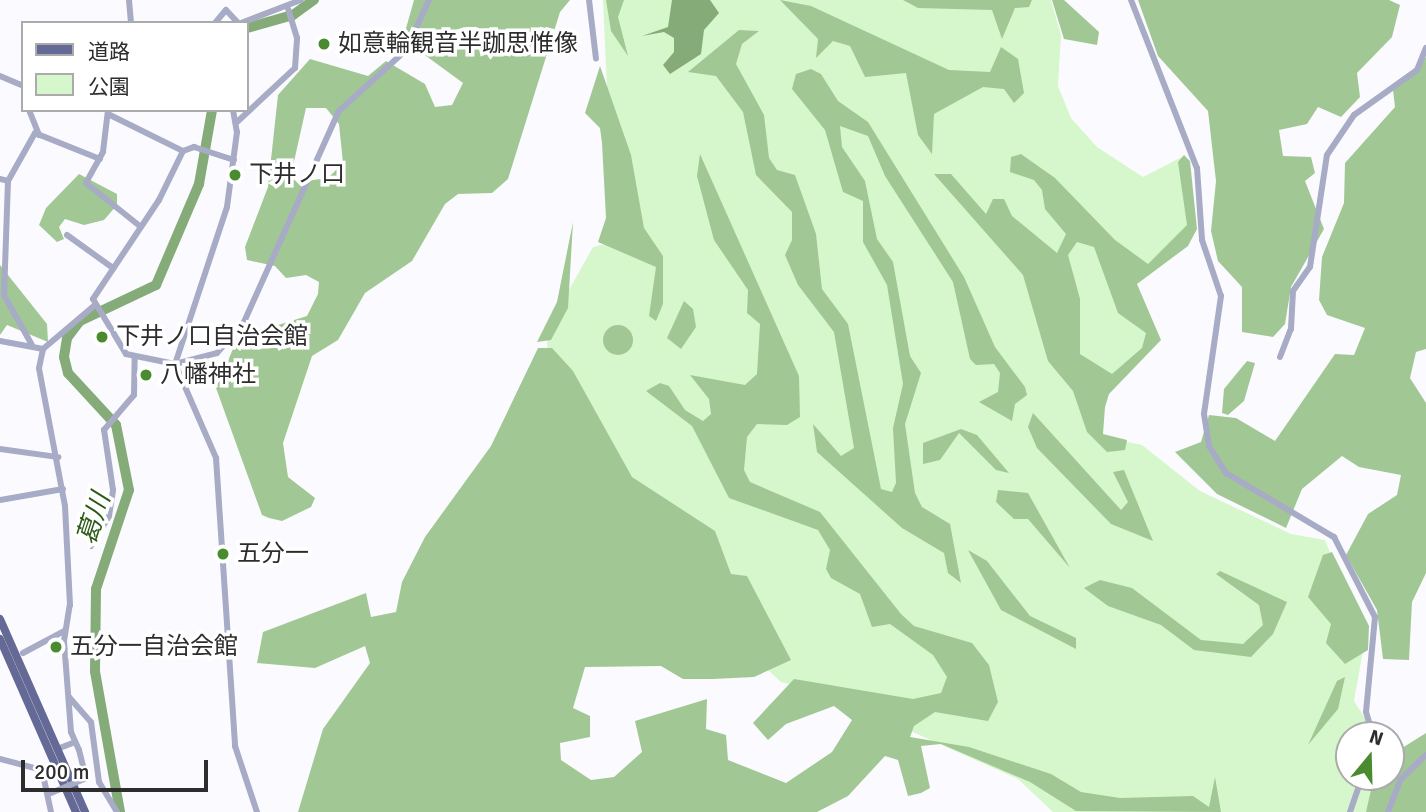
<!DOCTYPE html>
<meta charset="utf-8">
<style>
body{margin:0}
#map{position:relative;width:1426px;height:812px;overflow:hidden;background:#fbfbff;font-family:Signika,"Noto Sans JP",sans-serif}
div>[style]{position:absolute}
.green>*{inset:0;background:#d6f7cb}
.forest>*{inset:0;background:#a1c794}
.round{border-radius:50%}
.water>*{inset:0;background:#85ab79}
.river>*{height:10px;margin:-5px;padding:0 5px;transform-origin:5px;border-radius:5px;background:#85ab79}
.minor>*{height:6px;margin:-3px;padding:0 3px;transform-origin:3px;border-radius:3px;background:#a8abc5}
.major>*{height:8px;margin:-4px;padding:0 4px;transform-origin:4px;border-radius:4px;background:#646995}
.minor-bridge>*{height:6px;margin:-3px;padding:0 3px;transform-origin:3px;border-radius:3px;background:#a8abc5}
.dots>*{width:19px;height:19px;translate:-50% -50%;box-sizing:border-box;border:4px solid #fff;border-radius:50%}
span{translate:-50% -50%;white-space:nowrap;text-align:center;line-height:1.15;-webkit-text-stroke:7px #fff;paint-order:stroke}
.poi-label{font-size:24px;color:#2d2d2e}
.left{translate:0 -50%;text-align:left}
.water-label{font-size:26px;color:#2b5b16;font-style:italic}
.legend{position:absolute;left:21px;top:21px;width:228px;height:91px;box-sizing:border-box;background:#fff;border:2px solid #ababab;margin:0;padding:9px 12px;list-style:none;font-size:21px;color:#2d2d2e}
.legend li{display:flex;align-items:center;gap:14px;height:35px}
.legend b{width:35px;border:2px solid #ababab}
.north{position:absolute;left:1335px;top:721px;width:70px;height:70px;box-sizing:border-box;background:#fff;border:2px solid #ababab;border-radius:50%;rotate:19deg;font-size:19px;font-weight:700;line-height:28px;text-align:center;color:#2d2d2e}
.north::after{content:'';display:block;margin:auto;width:24px;height:32px;background:#498b2e;clip-path:polygon(50% 0,100% 100%,50% 72%,0 100%)}
.scale{position:absolute;left:21px;top:760px;width:187px;height:32px;box-sizing:border-box;border:4px solid #2d2d2e;border-top:0;padding-left:9px;font-size:21px;line-height:24px;white-space:nowrap;color:#2d2d2e;-webkit-text-stroke:5px #fff;paint-order:stroke}
</style>
<div id="map">
<div class="green">
<div style="clip-path:polygon(603px 0,1051px 0,1061px 35px,1058px 86px,1071px 118px,1097px 147px,1143px 177px,1182px 157px,1194px 227px,1172px 255px,1143px 275px,1132px 274px,1155px 339px,1104px 397px,1101px 436px,1142px 445px,1200px 491px,1291px 534px,1325px 540px,1365px 639px,1354px 701px,1376px 735px,1349px 735px,1349px 777px,1391px 777px,1391px 754px,1419px 766px,1426px 812px,1053px 812px,1018px 779px,821px 691px,781px 682px,769px 671px,548px 393px,547px 329px,593px 247px,614px 242px)"></div>
</div>
<div class="forest">
<div style="clip-path:polygon(evenodd,414px 0,570px 0,560px 12px,508px 179px,492px 193px,458px 194px,445px 204px,412px 261px,365px 293px,338px 340px,312px 356px,283px 443px,288px 477px,315px 498px,311px 507px,282px 521px,269px 518px,262px 515px,216px 388px,233px 349px,259px 331px,307px 316px,318px 294px,319px 282px,306px 275px,286px 278px,275px 266px,247px 260px,245px 247px,268px 187px,278px 95px,310px 59px,368px 76px,386px 61px,425px 84px,435px 107px,452px 105px,463px 83px,403px 39px,414px 0,306px 108px,326px 108px,339px 124px,343px 163px,328px 178px,298px 182px,291px 175px,306px 108px)"></div>
<div style="clip-path:polygon(606px 0,624px 0,618px 17px,628px 56px,611px 31px)"></div>
<div style="clip-path:polygon(780px 0,811px 6px,949px 70px,990px 72px,1001px 47px,1018px 59px,1024px 93px,1014px 103px,1004px 89px,983px 87px,934px 114px,932px 154px,918px 135px,906px 73px,865px 77px,850px 46px,833px 41px,816px 58px,818px 39px)"></div>
<div style="clip-path:polygon(903px 0,1032px 0,1029px 7px,1015px 8px,1002px 39px,992px 10px,918px 8px)"></div>
<div style="clip-path:polygon(1052px 0,1064px 0,1099px 32px,1097px 45px,1064px 39px)"></div>
<div style="clip-path:polygon(1138px 0,1389px 0,1400px 5px,1392px 37px,1357px 73px,1360px 97px,1341px 117px,1318px 107px,1307px 124px,1279px 130px,1283px 156px,1311px 157px,1315px 173px,1305px 181px,1324px 229px,1291px 287px,1285px 324px,1273px 337px,1242px 332px,1242px 287px,1218px 261px,1211px 231px,1216px 181px,1208px 111px,1158px 56px)"></div>
<div style="clip-path:polygon(739px 30px,759px 31px,742px 44px,736px 64px,764px 115px,769px 158px,777px 170px,795px 175px,816px 234px,822px 289px,848px 324px,881px 489px,892px 492px,896px 483px,893px 428px,903px 384px,887px 285px,863px 242px,863px 201px,843px 192px,825px 130px,792px 89px,796px 74px,811px 69px,821px 74px,838px 101px,868px 122px,964px 277px,995px 347px,1025px 387px,1027px 395px,1015px 404px,1012px 421px,979px 402px,998px 392px,1000px 373px,994px 364px,976px 365px,970px 359px,953px 282px,885px 176px,868px 136px,840px 126px,842px 147px,865px 181px,877px 239px,893px 262px,910px 356px,921px 373px,905px 424px,915px 493px,922px 507px,950px 524px,961px 583px,948px 573px,944px 553px,902px 528px,817px 452px,813px 424px,841px 456px,854px 448px,834px 332px,798px 285px,785px 255px,792px 240px,792px 212px,756px 175px,743px 112px,716px 76px,688px 72px)"></div>
<div style="clip-path:polygon(1426px 57px,1426px 349px,1416px 352px,1410px 378px,1426px 403px,1426px 573px,1412px 602px,1409px 660px,1383px 659px,1377px 610px,1346px 555px,1368px 514px,1397px 495px,1401px 475px,1359px 467px,1342px 456px,1302px 489px,1286px 528px,1217px 494px,1175px 452px,1201px 442px,1209px 415px,1236px 418px,1275px 441px,1335px 354px,1354px 355px,1365px 328px,1327px 315px,1319px 300px,1322px 257px,1344px 203px,1345px 163px,1395px 107px,1393px 90px)"></div>
<div style="clip-path:polygon(600px 66px,631px 155px,644px 228px,663px 256px,663px 304px,656px 321px,649px 316px,656px 267px,598px 242px,606px 218px,602px 143px,600px 128px,585px 113px)"></div>
<div style="clip-path:polygon(700px 154px,799px 376px,800px 417px,787px 425px,757px 424px,747px 437px,744px 470px,750px 482px,820px 512px,901px 614px,914px 626px,972px 643px,989px 665px,998px 702px,988px 721px,935px 712px,914px 726px,910px 737px,969px 747px,1051px 774px,1081px 792px,1120px 798px,1193px 796px,1209px 807px,1215px 777px,1221px 812px,1076px 811px,1030px 782px,941px 744px,921px 746px,930px 788px,921px 793px,908px 796px,898px 760px,885px 756px,848px 796px,817px 812px,298px 812px,323px 729px,370px 663px,365px 646px,315px 668px,257px 663px,263px 632px,366px 593px,371px 617px,396px 612px,402px 582px,425px 537px,491px 446px,538px 348px,552px 348px,573px 371px,632px 477px,715px 531px,731px 574px,747px 576px,791px 660px,754px 677px,713px 679px,683px 679px,661px 666px,585px 667px,573px 708px,590px 716px,590px 737px,560px 743px,561px 760px,591px 780px,614px 777px,642px 752px,635px 721px,707px 699px,706px 729px,726px 735px,728px 760px,786px 783px,832px 752px,852px 720px,834px 706px,786px 724px,768px 740px,753px 723px,794px 679px,913px 699px,941px 693px,947px 677px,933px 655px,890px 624px,872px 627px,860px 594px,831px 578px,826px 569px,830px 550px,818px 530px,729px 498px,692px 426px,646px 391px,660px 383px,669px 386px,685px 410px,703px 421px,711px 414px,709px 399px,690px 375px,745px 385px,757px 374px,760px 324px,747px 313px,748px 290px,714px 240px,697px 176px)"></div>
<div style="clip-path:polygon(evenodd,1021px 154px,1055px 178px,1115px 240px,1148px 264px,1187px 225px,1178px 162px,1184px 155px,1190px 161px,1197px 229px,1188px 246px,1137px 284px,1161px 340px,1109px 394px,1105px 407px,1103px 434px,1127px 440px,1125px 450px,1107px 452px,1087px 432px,1073px 391px,1048px 361px,1023px 275px,934px 174px,951px 174px,986px 214px,993px 199px,1004px 199px,1012px 216px,1057px 253px,1066px 234px,1045px 209px,1042px 190px,1034px 180px,1010px 172px,1011px 157px,1021px 154px,1077px 242px,1094px 247px,1118px 313px,1146px 333px,1142px 348px,1112px 374px,1080px 354px,1080px 299px,1068px 255px,1077px 242px)"></div>
<div style="clip-path:polygon(79px 174px,117px 194px,117px 205px,104px 220px,84px 225px,65px 219px,59px 227px,64px 239px,57px 242px,39px 225px,46px 208px)"></div>
<div style="clip-path:polygon(573px 222px,568px 308px,551px 340px,537px 342px,557px 302px)"></div>
<div style="clip-path:polygon(0 265px,47px 324px,48px 342px,7px 325px,0 335px)"></div>
<div style="clip-path:polygon(684px 301px,693px 309px,696px 327px,681px 349px,667px 338px)"></div>
<div class="round" style="left:603px;top:325px;width:30px;height:30px"></div>
<div style="clip-path:polygon(1247px 361px,1255px 363px,1244px 401px,1228px 415px,1222px 413px,1224px 389px)"></div>
<div style="clip-path:polygon(1033px 413px,1121px 510px,1128px 502px,1113px 472px,1124px 470px,1153px 541px,1111px 524px,1037px 448px,1028px 427px)"></div>
<div style="clip-path:polygon(961px 429px,977px 435px,1009px 473px,996px 470px,959px 433px,940px 460px,923px 464px,923px 443px)"></div>
<div style="clip-path:polygon(998px 490px,1028px 493px,1070px 568px,1028px 519px,1014px 519px,996px 502px)"></div>
<div style="clip-path:polygon(968px 550px,987px 561px,1030px 616px,1076px 638px,1076px 649px,1001px 610px)"></div>
<div style="clip-path:polygon(1332px 552px,1369px 626px,1368px 650px,1345px 664px,1326px 643px,1331px 624px,1308px 597px,1323px 555px)"></div>
<div style="clip-path:polygon(1220px 571px,1287px 602px,1273px 634px,1251px 657px,1194px 650px,1161px 625px,1108px 606px,1084px 588px,1100px 580px,1132px 588px,1201px 640px,1243px 644px,1263px 625px,1259px 605px,1216px 574px)"></div>
<div style="clip-path:polygon(1345px 677px,1338px 709px,1308px 745px,1337px 681px)"></div>
<div style="clip-path:polygon(1426px 733px,1426px 812px,1366px 812px,1374px 777px,1391px 777px,1391px 755px)"></div>
</div>
<div class="water">
<div style="clip-path:polygon(672px 0,710px 0,719px 13px,704px 30px,701px 54px,670px 74px,663px 65px,674px 52px,674px 38px,664px 32px,642px 36px,668px 27px)"></div>
</div>
<div class="river">
<div style="left:247px;top:28px;width:48px;rotate:-15.8deg"></div>
<div style="left:293px;top:15px;width:26px;rotate:-36deg"></div>
<div style="left:120px;top:812px;width:143px;rotate:-100.1deg"></div>
<div style="left:95px;top:671px;width:82px;rotate:-89.3deg"></div>
<div style="left:96px;top:589px;width:104px;rotate:-71.6deg"></div>
<div style="left:129px;top:490px;width:66px;rotate:-101.3deg"></div>
<div style="left:116px;top:425px;width:71px;rotate:-132.7deg"></div>
<div style="left:68px;top:373px;width:16px;rotate:-104deg"></div>
<div style="left:64px;top:357px;width:19px;rotate:-81deg"></div>
<div style="left:67px;top:338px;width:21px;rotate:-53deg"></div>
<div style="left:80px;top:321px;width:84px;rotate:-25.3deg"></div>
<div style="left:156px;top:285px;width:110px;rotate:-66.9deg"></div>
<div style="left:199px;top:184px;width:75px;rotate:-80deg"></div>
</div>
<div class="minor">
<div style="left:129px;top:0;width:23px;rotate:85deg"></div>
<div style="left:589px;top:0;width:59px;rotate:83.2deg"></div>
<div style="left:1131px;top:0;width:180px;rotate:68.6deg"></div>
<div style="left:1197px;top:168px;width:72px;rotate:86deg"></div>
<div style="left:1202px;top:240px;width:59px;rotate:71.3deg"></div>
<div style="left:1221px;top:296px;width:119px;rotate:98.2deg"></div>
<div style="left:1204px;top:414px;width:32px;rotate:81deg"></div>
<div style="left:1209px;top:446px;width:32px;rotate:58deg"></div>
<div style="left:1226px;top:473px;width:126px;rotate:30.7deg"></div>
<div style="left:1334px;top:537px;width:90px;rotate:62.9deg"></div>
<div style="left:1375px;top:617px;width:95px;rotate:95.4deg"></div>
<div style="left:1366px;top:712px;width:24px;rotate:73deg"></div>
<div style="left:215px;top:23px;width:17px;rotate:-50deg"></div>
<div style="left:226px;top:10px;width:18px;rotate:47deg"></div>
<div style="left:241px;top:23px;width:64px;rotate:-21deg"></div>
<div style="left:0;top:76px;width:25px;rotate:23deg"></div>
<div style="left:29px;top:110px;width:27px;rotate:68deg"></div>
<div style="left:108px;top:110px;width:42px;rotate:96.8deg"></div>
<div style="left:103px;top:152px;width:35px;rotate:119deg"></div>
<div style="left:86px;top:183px;width:70px;rotate:38.7deg"></div>
<div style="left:233px;top:110px;width:22px;rotate:80deg"></div>
<div style="left:237px;top:132px;width:76px;rotate:97.6deg"></div>
<div style="left:227px;top:207px;width:165px;rotate:108.3deg"></div>
<div style="left:175px;top:364px;width:103px;rotate:66.4deg"></div>
<div style="left:216px;top:458px;width:289px;rotate:86.2deg"></div>
<div style="left:235px;top:746px;width:70px;rotate:71.6deg"></div>
<div style="left:110px;top:115px;width:81px;rotate:26.3deg"></div>
<div style="left:183px;top:151px;width:12px;rotate:-20deg"></div>
<div style="left:194px;top:147px;width:42px;rotate:18deg"></div>
<div style="left:237px;top:122px;width:79px;rotate:-43deg"></div>
<div style="left:295px;top:68px;width:30px;rotate:-86deg"></div>
<div style="left:297px;top:38px;width:30px;rotate:-107deg"></div>
<div style="left:183px;top:151px;width:55px;rotate:116.1deg"></div>
<div style="left:159px;top:200px;width:119px;rotate:123.7deg"></div>
<div style="left:93px;top:299px;width:64px;rotate:59deg"></div>
<div style="left:126px;top:354px;width:50px;rotate:11.5deg"></div>
<div style="left:175px;top:364px;width:43px;rotate:-14.7deg"></div>
<div style="left:217px;top:353px;width:41px;rotate:-48.9deg"></div>
<div style="left:244px;top:322px;width:231px;rotate:-65.8deg"></div>
<div style="left:339px;top:111px;width:91px;rotate:-42.3deg"></div>
<div style="left:406px;top:50px;width:55px;rotate:-65.3deg"></div>
<div style="left:0;top:179px;width:8px;rotate:14deg"></div>
<div style="left:8px;top:181px;width:114px;rotate:92deg"></div>
<div style="left:4px;top:295px;width:57px;rotate:60.8deg"></div>
<div style="left:8px;top:181px;width:55px;rotate:-60.6deg"></div>
<div style="left:35px;top:133px;width:70px;rotate:21.8deg"></div>
<div style="left:67px;top:235px;width:57px;rotate:35.7deg"></div>
<div style="left:0;top:341px;width:44px;rotate:10.5deg"></div>
<div style="left:1280px;top:357px;width:30px;rotate:-69deg"></div>
<div style="left:1291px;top:329px;width:38px;rotate:-87deg"></div>
<div style="left:1293px;top:291px;width:29px;rotate:-55deg"></div>
<div style="left:1310px;top:267px;width:113px;rotate:-81.4deg"></div>
<div style="left:1327px;top:155px;width:48px;rotate:-56deg"></div>
<div style="left:1354px;top:115px;width:77px;rotate:-35.5deg"></div>
<div style="left:1417px;top:70px;width:24px;rotate:-68deg"></div>
<div style="left:0;top:449px;width:59px;rotate:7.9deg"></div>
<div style="left:0;top:500px;width:64px;rotate:-9.9deg"></div>
<div style="left:91px;top:546px;width:35px;rotate:-59deg"></div>
<div style="left:109px;top:516px;width:26px;rotate:-81deg"></div>
<div style="left:113px;top:490px;width:61px;rotate:-98.5deg"></div>
<div style="left:104px;top:430px;width:46px;rotate:-49.4deg"></div>
<div style="left:134px;top:395px;width:39px;rotate:-89deg"></div>
<div style="left:23px;top:653px;width:47px;rotate:-28.2deg"></div>
<div style="left:69px;top:697px;width:33px;rotate:49deg"></div>
<div style="left:91px;top:722px;width:61px;rotate:82.4deg"></div>
<div style="left:99px;top:782px;width:35px;rotate:59deg"></div>
<div style="left:57px;top:749px;width:19px;rotate:-21deg"></div>
<div style="left:79px;top:750px;width:20px;rotate:-114deg"></div>
<div style="left:71px;top:732px;width:91px;rotate:-94.4deg"></div>
<div style="left:64px;top:641px;width:36px;rotate:-81deg"></div>
<div style="left:70px;top:605px;width:99px;rotate:-92.9deg"></div>
<div style="left:65px;top:506px;width:140px;rotate:-100.7deg"></div>
<div style="left:39px;top:368px;width:19px;rotate:-78deg"></div>
<div style="left:43px;top:349px;width:68px;rotate:-40.2deg"></div>
<div style="left:0;top:759px;width:43px;rotate:14.7deg"></div>
<div style="left:42px;top:770px;width:43px;rotate:77.9deg"></div>
<div style="left:1350px;top:812px;width:37px;rotate:-71deg"></div>
<div style="left:1388px;top:812px;width:34px;rotate:-69deg"></div>
<div style="left:1400px;top:780px;width:36px;rotate:-44deg"></div>
</div>
<div class="major">
<div style="left:0;top:619px;width:211px;rotate:66.2deg"></div>
<div style="left:0;top:639px;width:189px;rotate:66.3deg"></div>
</div>
<div class="minor-bridge">
<div style="left:51px;top:793px;width:38px;rotate:-23deg"></div>
<div style="left:86px;top:778px;width:29px;rotate:-104deg"></div>
</div>
<div class="dots">
<div style="left:324px;top:44px;background:#498b2e"></div>
<div style="left:235px;top:175px;background:#498b2e"></div>
<div style="left:102px;top:337px;background:#498b2e"></div>
<div style="left:146px;top:375px;background:#498b2e"></div>
<div style="left:223px;top:554px;background:#498b2e"></div>
<div style="left:56px;top:647px;background:#498b2e"></div>
</div>
<div class="poi-label">
<span class="left" style="left:338px;top:44px">如意輪観音半跏思惟像</span>
<span class="left" style="left:249px;top:175px">下井ノ口</span>
<span class="left" style="left:116px;top:337px">下井ノ口自治会館</span>
<span class="left" style="left:160px;top:375px">八幡神社</span>
<span class="left" style="left:237px;top:554px">五分一</span>
<span class="left" style="left:70px;top:647px">五分一自治会館</span>
</div>
<div class="water-label">
<span style="left:95px;top:519px;rotate:-72deg">葛川</span>
</div>
<ul class="legend">
<li><b style="height:9px;background:#646995"></b>道路</li>
<li><b style="height:19px;background:#d6f7cb"></b>公園</li>
</ul>
<div class="north">N</div>
<div class="scale">200 m</div>
</div>
